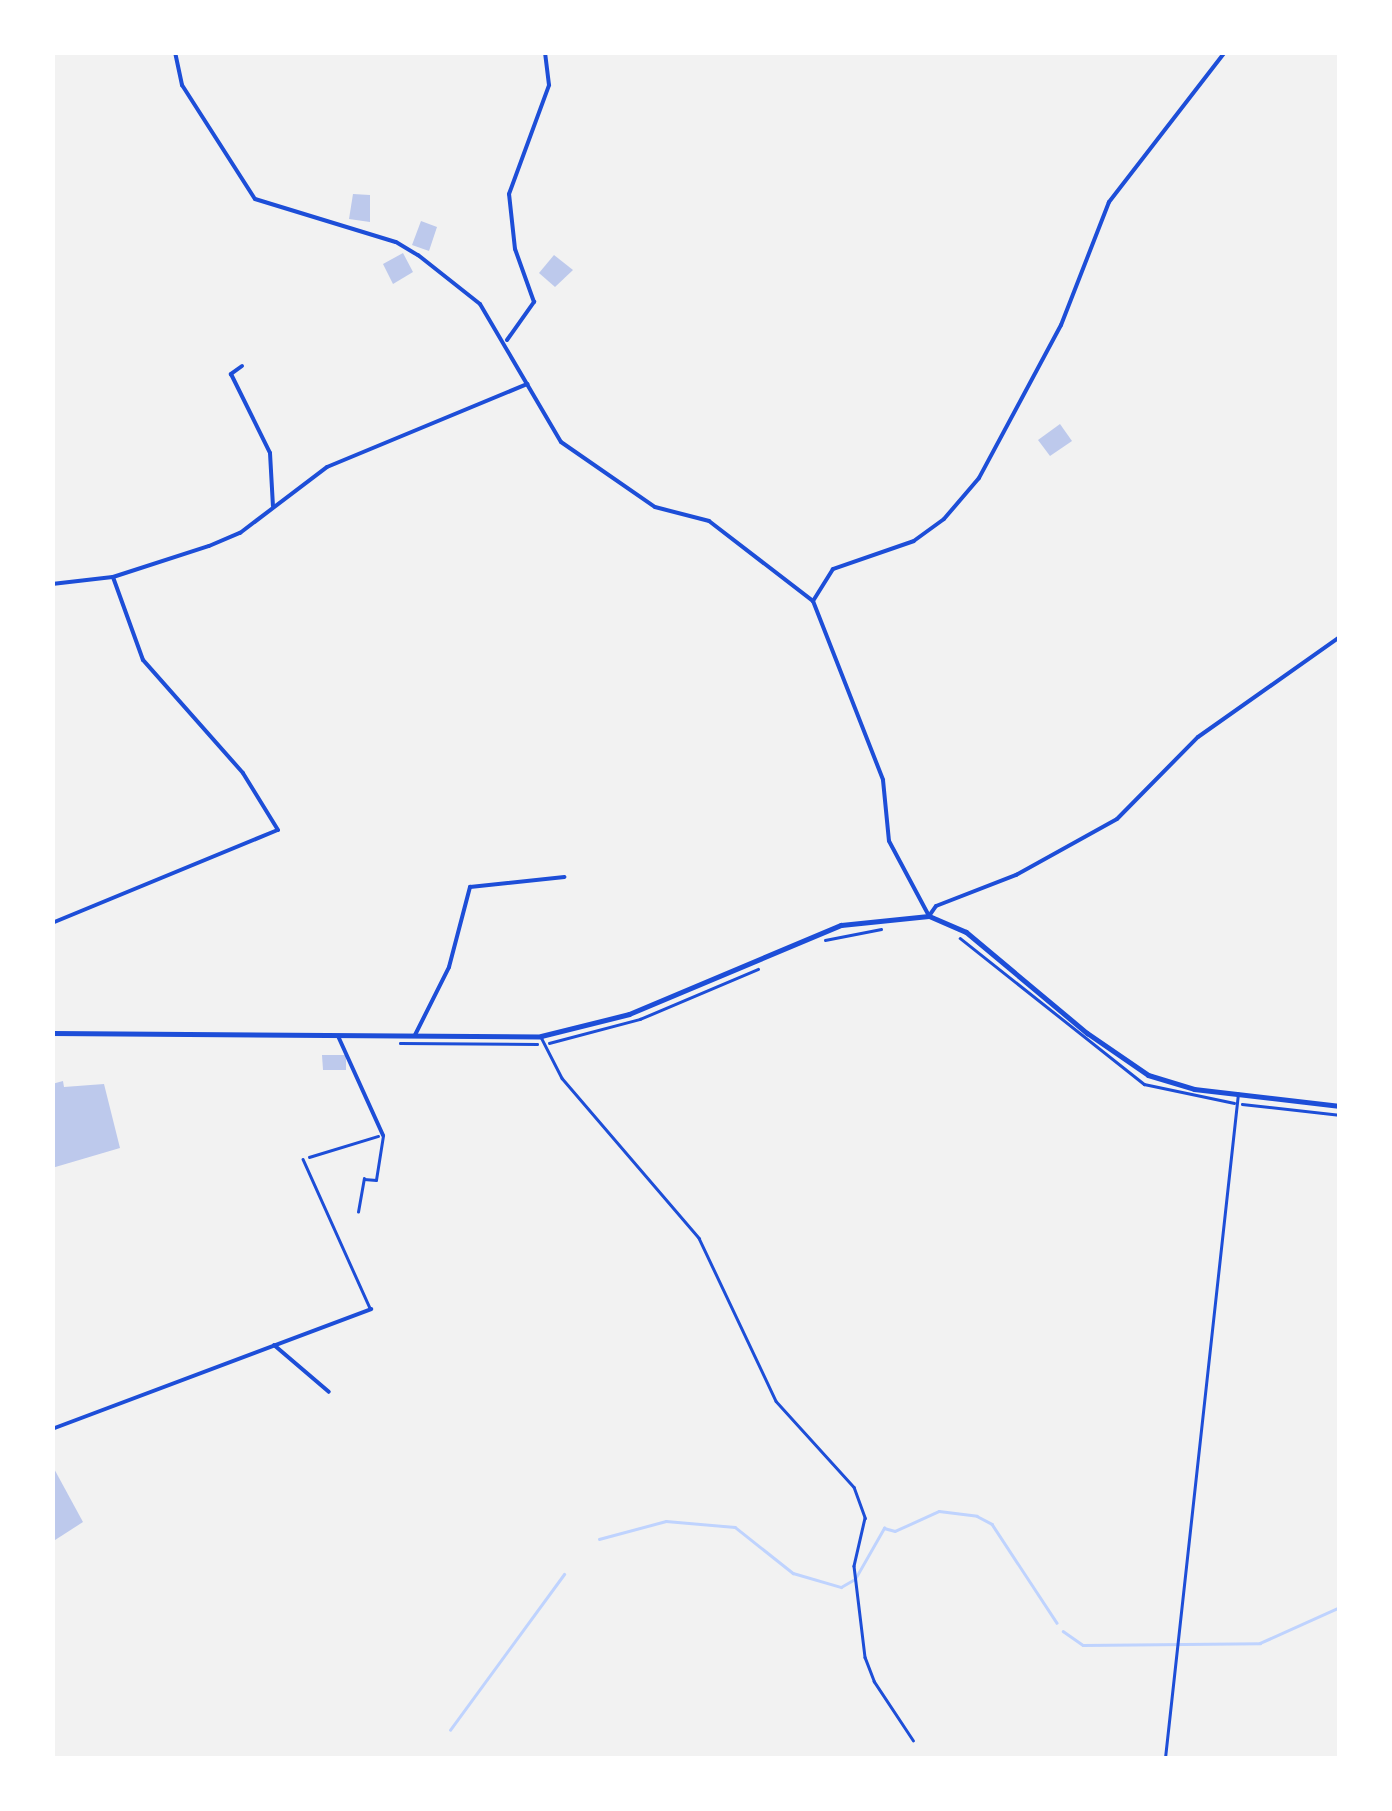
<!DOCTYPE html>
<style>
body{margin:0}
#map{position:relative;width:1392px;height:1811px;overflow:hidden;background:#f2f2f2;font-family:Lato,sans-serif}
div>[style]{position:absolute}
.stream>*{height:2.5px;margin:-1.25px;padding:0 1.25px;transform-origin:1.25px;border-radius:1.25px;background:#bfd3fe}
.building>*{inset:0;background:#bdc9ec}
.path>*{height:2.5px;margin:-1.25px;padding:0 1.25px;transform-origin:1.25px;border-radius:1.25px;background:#1d4ed8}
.service>*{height:2.5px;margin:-1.25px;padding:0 1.25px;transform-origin:1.25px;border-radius:1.25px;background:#1d4ed8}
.minor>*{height:4px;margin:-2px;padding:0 2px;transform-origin:2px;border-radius:2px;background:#1d4ed8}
.tertiary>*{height:5px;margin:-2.5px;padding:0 2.5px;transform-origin:2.5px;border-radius:2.5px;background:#1d4ed8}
span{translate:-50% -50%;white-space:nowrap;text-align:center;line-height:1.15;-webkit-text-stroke:8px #fff;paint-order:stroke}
.frame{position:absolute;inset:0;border:55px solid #fff;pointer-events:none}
</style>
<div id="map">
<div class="stream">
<div style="left:599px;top:1539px;width:69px;rotate:-15deg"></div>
<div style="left:666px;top:1521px;width:69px;rotate:5deg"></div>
<div style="left:735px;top:1527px;width:74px;rotate:38.4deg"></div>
<div style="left:793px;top:1573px;width:50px;rotate:16.3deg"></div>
<div style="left:841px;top:1587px;width:16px;rotate:-30deg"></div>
<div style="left:855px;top:1579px;width:59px;rotate:-60.4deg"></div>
<div style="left:884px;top:1528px;width:11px;rotate:15deg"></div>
<div style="left:895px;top:1531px;width:48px;rotate:-24.4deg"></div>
<div style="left:939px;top:1511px;width:38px;rotate:7deg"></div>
<div style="left:977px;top:1516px;width:17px;rotate:28deg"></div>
<div style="left:992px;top:1524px;width:118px;rotate:56.7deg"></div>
<div style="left:1063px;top:1631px;width:24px;rotate:35deg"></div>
<div style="left:1083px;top:1645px;width:177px;rotate:-0.6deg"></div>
<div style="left:1260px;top:1643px;width:88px;rotate:-24.2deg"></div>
<div style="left:450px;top:1730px;width:193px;rotate:-53.8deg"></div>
</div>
<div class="building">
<div style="clip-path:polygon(353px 194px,370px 195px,370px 222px,349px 219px)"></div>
<div style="clip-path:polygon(421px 221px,437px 227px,429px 251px,412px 245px)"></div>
<div style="clip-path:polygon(403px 253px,413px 272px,393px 284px,383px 264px)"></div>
<div style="clip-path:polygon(554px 255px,573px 270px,555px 287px,539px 273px)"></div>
<div style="clip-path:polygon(1060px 424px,1072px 441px,1050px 456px,1038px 440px)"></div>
<div style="clip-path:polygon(322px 1055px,346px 1055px,346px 1070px,323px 1070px)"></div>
<div style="clip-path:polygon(63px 1081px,64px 1087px,104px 1084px,120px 1148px,52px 1168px,52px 1084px)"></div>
<div style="clip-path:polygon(52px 1465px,83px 1522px,52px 1542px)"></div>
</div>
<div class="path">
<div style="left:960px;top:938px;width:235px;rotate:38.4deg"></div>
<div style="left:1144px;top:1084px;width:92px;rotate:11.9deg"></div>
<div style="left:825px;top:940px;width:57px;rotate:-11.1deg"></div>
<div style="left:400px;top:1043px;width:137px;rotate:0.4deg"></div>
<div style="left:549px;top:1043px;width:94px;rotate:-14.8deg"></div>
<div style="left:640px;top:1019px;width:128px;rotate:-23deg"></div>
<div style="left:1242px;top:1104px;width:99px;rotate:6.4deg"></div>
<div style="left:309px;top:1157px;width:72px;rotate:-16.9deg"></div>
</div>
<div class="service">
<div style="left:541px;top:1037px;width:46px;rotate:62.9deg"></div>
<div style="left:562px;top:1078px;width:211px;rotate:49.4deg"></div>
<div style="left:699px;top:1238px;width:180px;rotate:64.7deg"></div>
<div style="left:776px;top:1401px;width:116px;rotate:47.8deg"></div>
<div style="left:854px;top:1487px;width:33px;rotate:70deg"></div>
<div style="left:865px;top:1518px;width:49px;rotate:102.9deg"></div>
<div style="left:854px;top:1566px;width:92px;rotate:83.1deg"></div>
<div style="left:865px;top:1657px;width:26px;rotate:69deg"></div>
<div style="left:874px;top:1681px;width:71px;rotate:56.5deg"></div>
<div style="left:303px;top:1159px;width:163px;rotate:65.8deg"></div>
<div style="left:358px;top:1212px;width:34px;rotate:-80deg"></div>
<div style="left:364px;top:1179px;width:12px;rotate:5deg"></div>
<div style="left:376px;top:1180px;width:45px;rotate:-81deg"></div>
<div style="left:1165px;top:1758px;width:668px;rotate:-83.73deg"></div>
</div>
<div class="minor">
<div style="left:175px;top:52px;width:34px;rotate:78deg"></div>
<div style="left:182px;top:85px;width:135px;rotate:57.4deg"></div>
<div style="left:255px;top:199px;width:147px;rotate:17deg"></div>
<div style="left:396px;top:242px;width:26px;rotate:31deg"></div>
<div style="left:418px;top:255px;width:79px;rotate:38.3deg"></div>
<div style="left:480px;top:304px;width:160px;rotate:59.6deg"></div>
<div style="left:561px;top:442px;width:114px;rotate:34.7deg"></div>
<div style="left:655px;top:507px;width:56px;rotate:14.5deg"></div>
<div style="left:709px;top:521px;width:131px;rotate:37.6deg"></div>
<div style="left:1225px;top:52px;width:190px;rotate:127.7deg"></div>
<div style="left:1109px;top:202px;width:132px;rotate:111.3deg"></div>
<div style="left:1061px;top:325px;width:174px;rotate:118.2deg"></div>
<div style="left:979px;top:478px;width:54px;rotate:130.5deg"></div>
<div style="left:944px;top:519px;width:37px;rotate:144deg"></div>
<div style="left:914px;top:541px;width:86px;rotate:160.9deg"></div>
<div style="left:833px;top:569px;width:38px;rotate:122deg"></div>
<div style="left:813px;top:601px;width:192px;rotate:68.6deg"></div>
<div style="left:883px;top:780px;width:61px;rotate:84.4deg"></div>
<div style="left:889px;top:841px;width:85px;rotate:61.9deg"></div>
<div style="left:929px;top:916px;width:12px;rotate:-55deg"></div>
<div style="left:936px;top:906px;width:86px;rotate:-21.2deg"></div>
<div style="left:1016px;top:875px;width:115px;rotate:-29deg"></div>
<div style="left:1117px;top:819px;width:115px;rotate:-45.4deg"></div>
<div style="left:1198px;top:737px;width:174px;rotate:-35.2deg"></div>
<div style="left:507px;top:340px;width:47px;rotate:-54.6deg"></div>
<div style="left:534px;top:302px;width:56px;rotate:-109.7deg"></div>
<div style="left:515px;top:249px;width:55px;rotate:-96.2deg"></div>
<div style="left:509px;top:194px;width:116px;rotate:-69.8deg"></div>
<div style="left:549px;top:85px;width:33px;rotate:-97deg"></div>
<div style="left:242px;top:366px;width:14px;rotate:144deg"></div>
<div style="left:231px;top:374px;width:88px;rotate:63.7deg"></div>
<div style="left:270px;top:453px;width:53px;rotate:86.8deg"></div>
<div style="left:52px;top:584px;width:61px;rotate:-6.5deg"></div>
<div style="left:113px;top:577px;width:101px;rotate:-17.9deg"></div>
<div style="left:209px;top:546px;width:34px;rotate:-23deg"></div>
<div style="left:240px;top:533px;width:109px;rotate:-37.2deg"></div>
<div style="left:327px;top:467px;width:217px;rotate:-22.5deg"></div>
<div style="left:52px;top:923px;width:244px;rotate:-22.4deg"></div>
<div style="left:278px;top:830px;width:67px;rotate:-121.6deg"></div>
<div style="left:243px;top:773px;width:151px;rotate:-131.5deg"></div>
<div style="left:143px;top:660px;width:88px;rotate:-109.9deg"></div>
<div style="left:415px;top:1035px;width:76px;rotate:-63.4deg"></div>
<div style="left:449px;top:967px;width:83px;rotate:-75.3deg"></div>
<div style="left:470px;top:887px;width:95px;rotate:-6.1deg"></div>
<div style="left:338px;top:1036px;width:109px;rotate:65.6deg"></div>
<div style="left:274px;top:1345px;width:72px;rotate:40.5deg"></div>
<div style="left:52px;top:1429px;width:341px;rotate:-20.6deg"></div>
</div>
<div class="tertiary">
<div style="left:52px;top:1033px;width:489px;rotate:0.4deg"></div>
<div style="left:541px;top:1036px;width:91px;rotate:-14deg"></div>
<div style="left:629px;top:1014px;width:230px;rotate:-22.8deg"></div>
<div style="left:841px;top:925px;width:88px;rotate:-5.8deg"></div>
<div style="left:929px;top:916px;width:40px;rotate:23.4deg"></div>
<div style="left:966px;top:932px;width:158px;rotate:39.9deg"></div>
<div style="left:1087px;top:1033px;width:74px;rotate:34.5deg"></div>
<div style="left:1148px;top:1075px;width:48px;rotate:16.9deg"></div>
<div style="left:1194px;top:1089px;width:147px;rotate:6.6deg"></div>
</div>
<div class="frame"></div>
</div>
